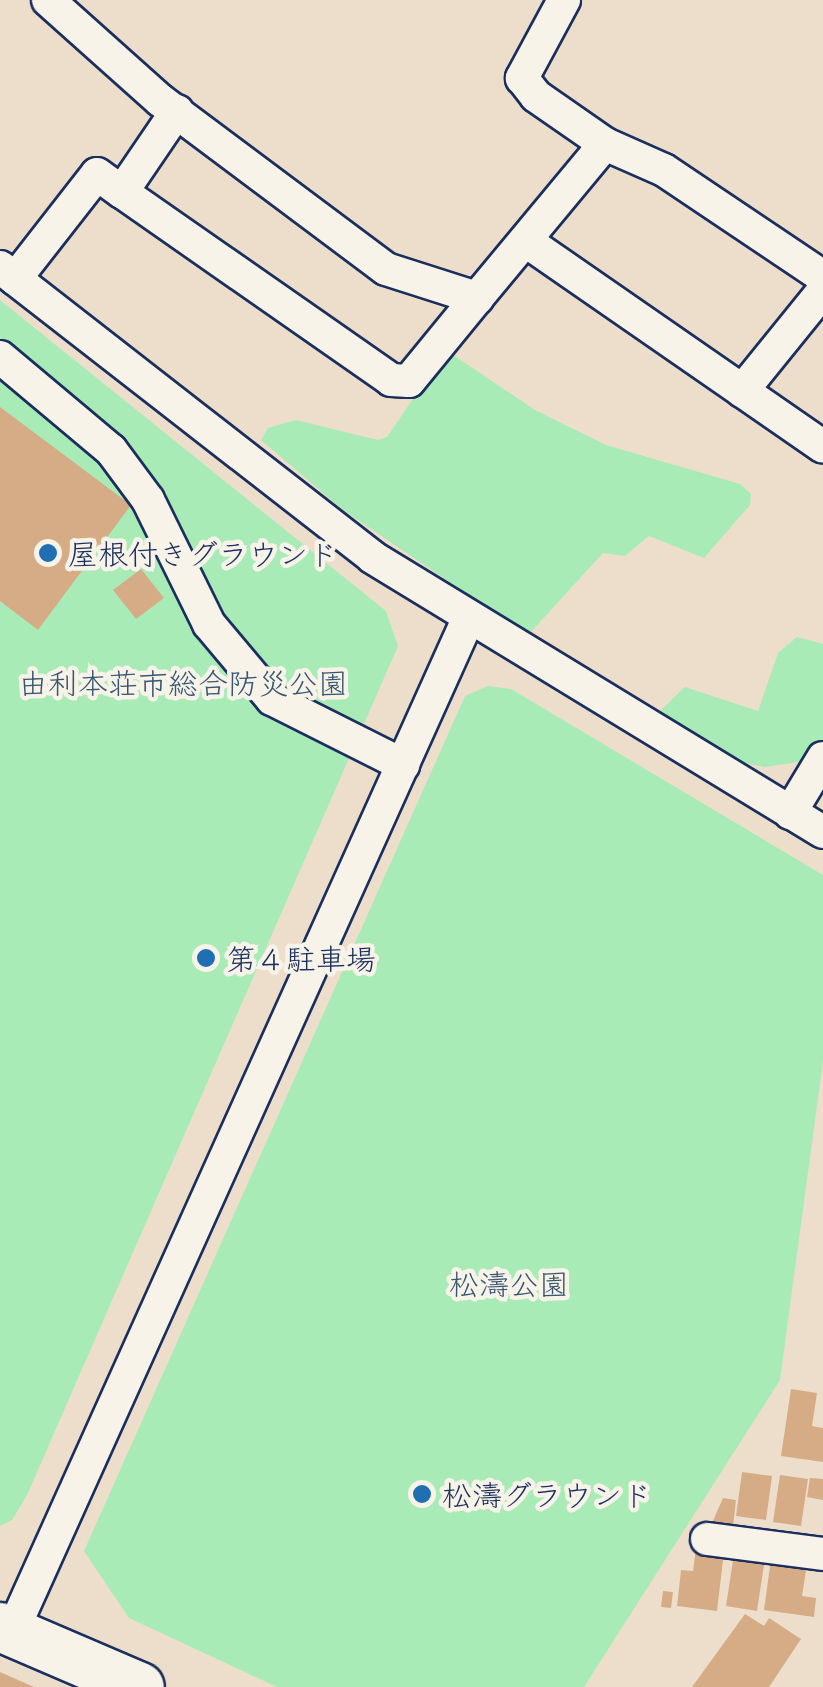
<!DOCTYPE html>
<meta charset="utf-8">
<style>
body{margin:0}
#map{position:relative;width:823px;height:1687px;overflow:hidden;background:#eddecb;font-family:Mali,"Klee One",sans-serif}
div>[style]{position:absolute}
.green>*{inset:0;background:#a8ebb6}
.building>*{inset:0;background:#d5ac86}
.roads{filter:drop-shadow(2px 0 #1b2f5e) drop-shadow(-2px 0 #1b2f5e) drop-shadow(0 2px #1b2f5e) drop-shadow(0 -2px #1b2f5e)}
.minor>*{height:32px;margin:-16px;padding:0 16px;transform-origin:16px;border-radius:16px;background:#f7f3e8}
.highway>*{height:48px;margin:-24px;padding:0 24px;transform-origin:24px;border-radius:24px;background:#f7f3e8}
.dots>*{width:28px;height:28px;translate:-50% -50%;box-sizing:border-box;border:5px solid #f7f3e8;border-radius:50%}
span{translate:-50% -50%;white-space:nowrap;text-align:center;line-height:1.15;-webkit-text-stroke:9px #f7f3e8;paint-order:stroke}
.poi-label{font-size:30px;color:#1b2f5e}
.left{translate:0 -50%;text-align:left}
.park-label{font-size:30px;color:#375570}
</style>
<div id="map">
<div class="green">
<div style="clip-path:polygon(0 300px,386px 611px,398px 646px,27px 1495px,12px 1520px,0 1526px)"></div>
<div style="clip-path:polygon(455px 356px,535px 410px,606px 445px,740px 484px,751px 494px,750px 505px,704px 558px,649px 536px,625px 556px,603px 553px,528px 635px,343px 510px,261px 440px,268px 428px,296px 420px,378px 440px,387px 437px,441px 358px)"></div>
<div style="clip-path:polygon(797px 637px,823px 644px,823px 740px,799px 762px,765px 767px,737px 762px,660px 711px,685px 687px,758px 711px,778px 653px)"></div>
<div style="clip-path:polygon(488px 686px,511px 689px,823px 875px,823px 1061px,780px 1380px,584px 1687px,277px 1687px,129px 1618px,84px 1551px,465px 696px)"></div>
</div>
<div class="building">
<div style="clip-path:polygon(0 407px,131px 505px,38px 630px,0 601px)"></div>
<div style="clip-path:polygon(141px 569px,164px 598px,136px 619px,113px 590px)"></div>
<div style="clip-path:polygon(791px 1389px,817px 1393px,812px 1426px,823px 1428px,823px 1462px,781px 1456px)"></div>
<div style="clip-path:polygon(742px 1472px,772px 1476px,766px 1520px,736px 1516px)"></div>
<div style="clip-path:polygon(780px 1475px,808px 1479px,801px 1526px,773px 1522px)"></div>
<div style="clip-path:polygon(810px 1478px,823px 1479px,823px 1500px,807px 1497px)"></div>
<div style="clip-path:polygon(723px 1498px,736px 1500px,733px 1526px,712px 1523px)"></div>
<div style="clip-path:polygon(696px 1548px,724px 1552px,717px 1611px,677px 1606px,681px 1570px,693px 1571px)"></div>
<div style="clip-path:polygon(734px 1554px,765px 1558px,757px 1611px,726px 1606px)"></div>
<div style="clip-path:polygon(771px 1559px,807px 1564px,802px 1596px,816px 1598px,814px 1617px,764px 1610px)"></div>
<div style="clip-path:polygon(663px 1591px,673px 1592px,671px 1608px,661px 1607px)"></div>
<div style="clip-path:polygon(745px 1614px,764px 1626px,769px 1618px,801px 1639px,769px 1687px,692px 1687px)"></div>
<div style="clip-path:polygon(0 1672px,34px 1687px,0 1687px)"></div>
</div>
<div class="roads">
<div class="minor">
<div style="left:48px;top:0;width:150px;rotate:41.8deg"></div>
<div style="left:160px;top:100px;width:282px;rotate:36.8deg"></div>
<div style="left:386px;top:269px;width:96px;rotate:17.7deg"></div>
<div style="left:477px;top:298px;width:200px;rotate:-50.3deg"></div>
<div style="left:564px;top:0;width:89px;rotate:118.3deg"></div>
<div style="left:522px;top:78px;width:23px;rotate:52deg"></div>
<div style="left:536px;top:96px;width:84px;rotate:34.8deg"></div>
<div style="left:605px;top:144px;width:64px;rotate:23.8deg"></div>
<div style="left:664px;top:170px;width:192px;rotate:33.9deg"></div>
<div style="left:177px;top:111px;width:98px;rotate:124.2deg"></div>
<div style="left:122px;top:192px;width:328px;rotate:34.9deg"></div>
<div style="left:391px;top:380px;width:18px;rotate:3deg"></div>
<div style="left:409px;top:381px;width:107px;rotate:-50.7deg"></div>
<div style="left:526px;top:241px;width:361px;rotate:34.7deg"></div>
<div style="left:0;top:267px;width:472px;rotate:37.9deg"></div>
<div style="left:372px;top:557px;width:528px;rotate:31.37deg"></div>
<div style="left:15px;top:279px;width:133px;rotate:-52deg"></div>
<div style="left:97px;top:174px;width:31px;rotate:36deg"></div>
<div style="left:0;top:357px;width:145px;rotate:40deg"></div>
<div style="left:111px;top:450px;width:62px;rotate:53.5deg"></div>
<div style="left:148px;top:500px;width:138px;rotate:63.8deg"></div>
<div style="left:209px;top:624px;width:98px;rotate:50deg"></div>
<div style="left:272px;top:699px;width:147px;rotate:26.7deg"></div>
<div style="left:742px;top:391px;width:129px;rotate:-51deg"></div>
<div style="left:790px;top:813px;width:64px;rotate:-59deg"></div>
<div style="left:707px;top:1539px;width:117px;rotate:7.4deg"></div>
<div style="left:12px;top:1632px;width:1113px;rotate:-65.76deg"></div>
</div>
<div class="highway">
<div style="left:0;top:1627px;width:152px;rotate:23.2deg"></div>
</div>
</div>
<div class="dots">
<div style="left:48px;top:553px;background:#1f6fb2"></div>
<div style="left:206px;top:958px;background:#1f6fb2"></div>
<div style="left:422px;top:1494px;background:#1f6fb2"></div>
</div>
<div class="poi-label">
<span class="left" style="left:68px;top:553px">屋根付きグラウンド</span>
<span class="left" style="left:226px;top:958px">第４駐車場</span>
<span class="left" style="left:442px;top:1494px">松濤グラウンド</span>
</div>
<div class="park-label">
<span style="left:183px;top:682px">由利本荘市総合防災公園</span>
<span style="left:509px;top:1283px">松濤公園</span>
</div>
</div>
